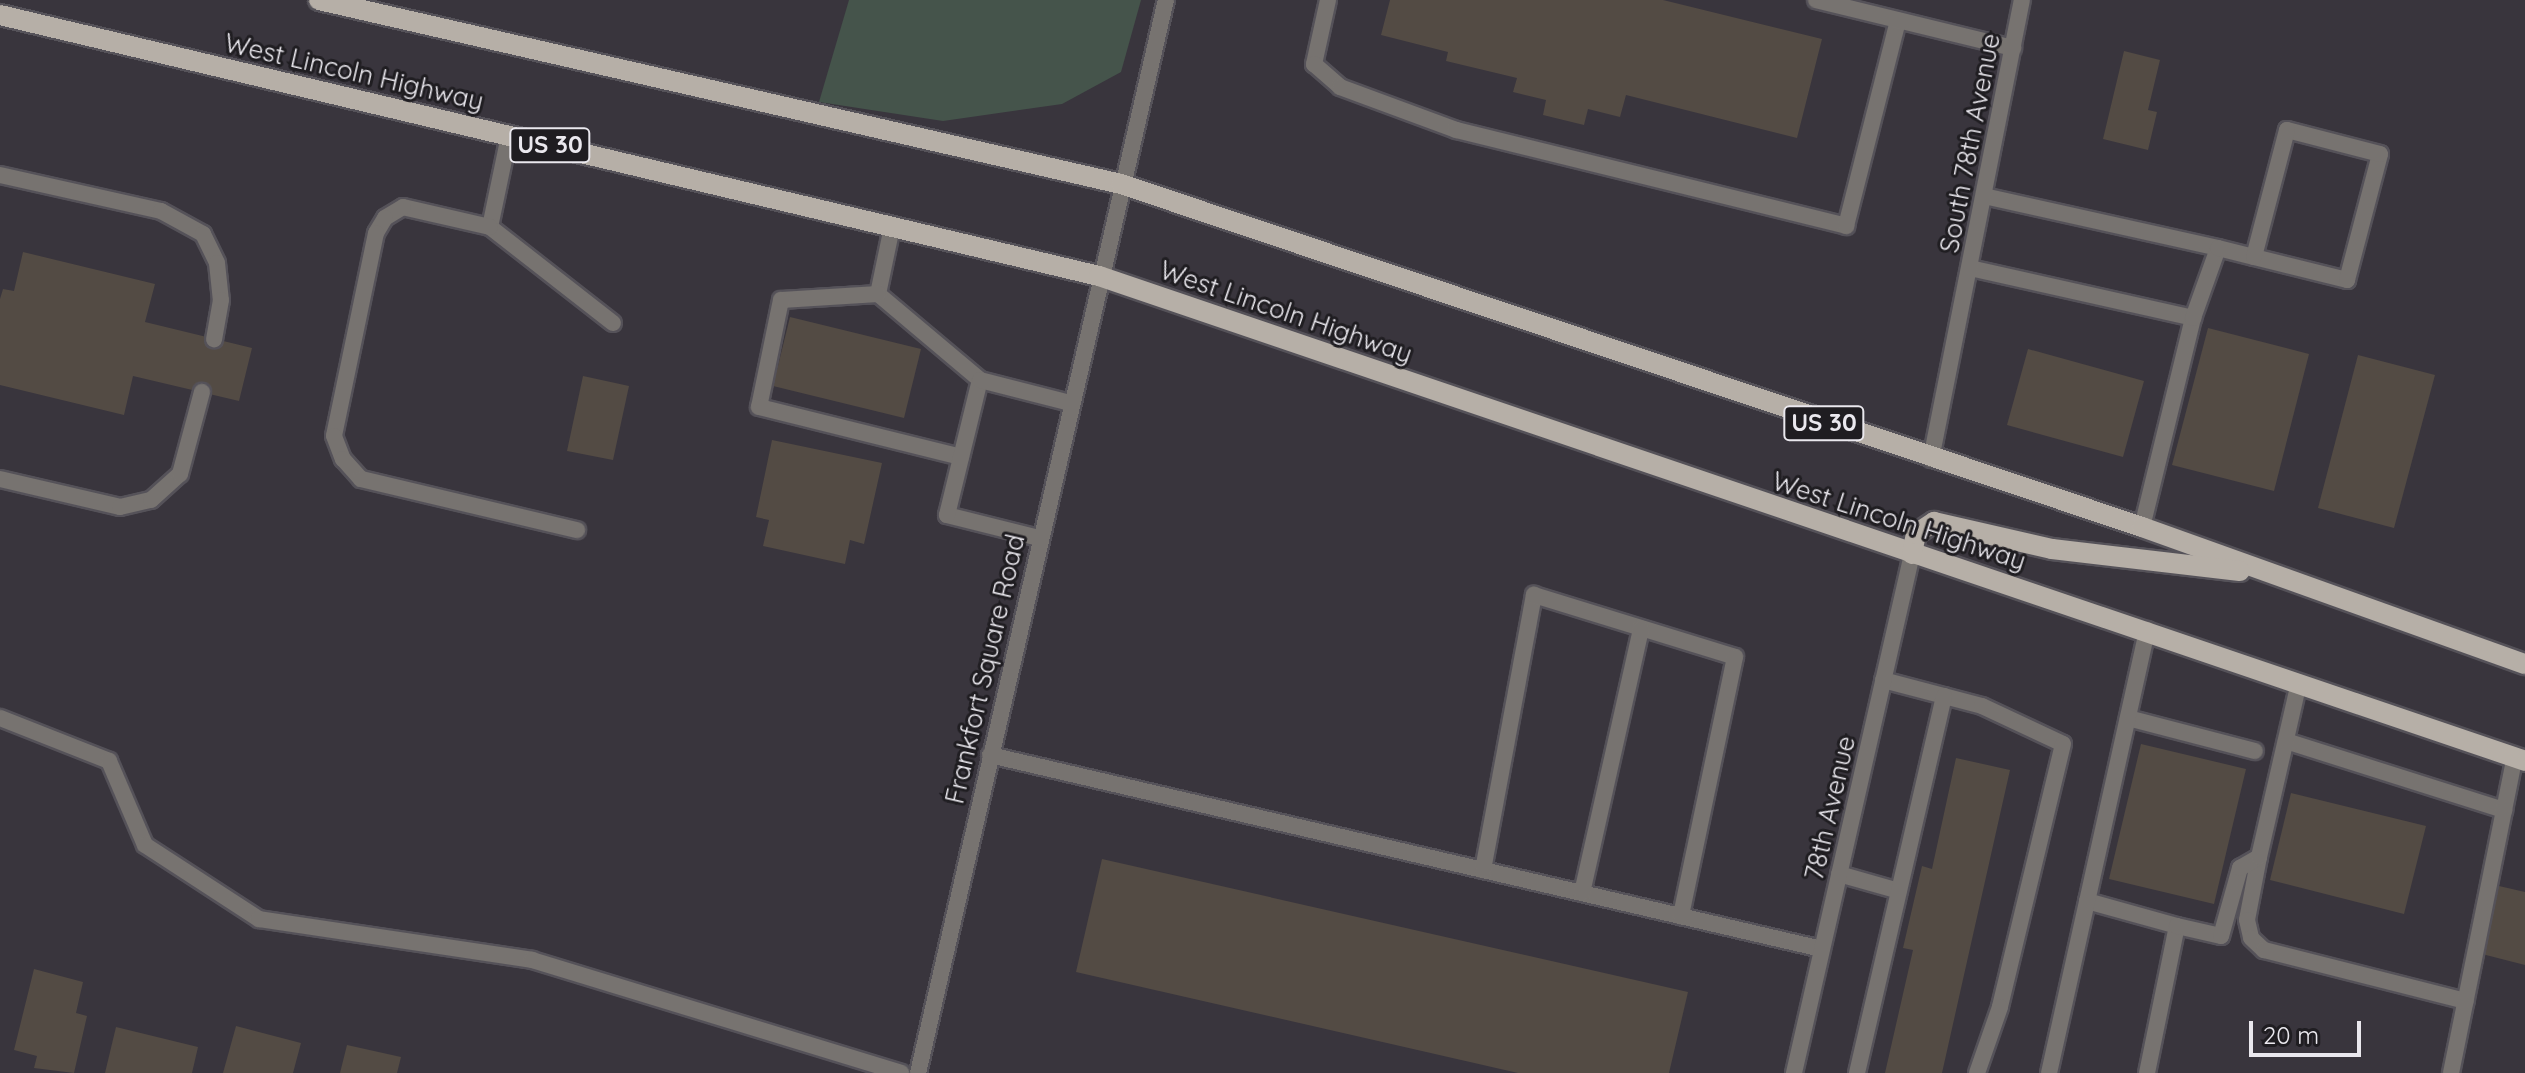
<!DOCTYPE html>
<style>
body{margin:0}
#map{position:relative;width:2525px;height:1073px;overflow:hidden;background:#39353d;font-family:Quicksand,sans-serif}
div>[style]{position:absolute}
.green>*{inset:0;background:#45544b}
.building>*{inset:0;background:#534b44}
.roads{filter:drop-shadow(2px 0 #555259) drop-shadow(-2px 0 #555259) drop-shadow(0 2px #555259) drop-shadow(0 -2px #555259)}
.lane>*{height:16px;margin:-8px;padding:0 8px;transform-origin:8px;border-radius:8px;background:#777370}
.street>*{height:16px;margin:-8px;padding:0 8px;transform-origin:8px;border-radius:8px;background:#777370}
.primary>*{height:20px;margin:-10px;padding:0 10px;transform-origin:10px;border-radius:10px;background:#b6afa7}
span{translate:-50% -50%;white-space:nowrap;text-align:center;line-height:1.15;-webkit-text-stroke:6px #1f1d21;paint-order:stroke}
.shield-label span{padding:2px 6px;background:#1f1d21;border:2px solid;border-radius:6px;-webkit-text-stroke-width:0}
.shield-label{font-size:24px;color:#eae8ee;font-weight:700}
.street-label{font-size:26px;color:#eae8ee}
.scale{position:absolute;left:2249px;top:1021px;width:112px;height:36px;box-sizing:border-box;border:4px solid #eae8ee;border-top:0;padding-left:10px;font-size:24px;line-height:28px;white-space:nowrap;color:#eae8ee;-webkit-text-stroke:6px #1f1d21;paint-order:stroke}
</style>
<div id="map">
<div class="green">
<div style="clip-path:polygon(849px 0,1141px 0,1121px 72px,1062px 104px,943px 121px,819px 102px)"></div>
</div>
<div class="building">
<div style="clip-path:polygon(1390px 0,1663px 0,1822px 39px,1797px 138px,1626px 95px,1620px 117px,1588px 109px,1584px 125px,1543px 115px,1546px 100px,1513px 92px,1517px 78px,1446px 61px,1448px 52px,1381px 35px)"></div>
<div style="clip-path:polygon(2124px 51px,2160px 60px,2148px 110px,2157px 112px,2148px 150px,2103px 139px)"></div>
<div style="clip-path:polygon(23px 252px,155px 284px,145px 322px,252px 348px,239px 401px,133px 376px,124px 415px,0 385px,0 299px,3px 289px,14px 291px)"></div>
<div style="clip-path:polygon(790px 317px,921px 349px,904px 418px,773px 386px)"></div>
<div style="clip-path:polygon(2208px 328px,2309px 354px,2274px 491px,2172px 465px)"></div>
<div style="clip-path:polygon(2028px 349px,2144px 381px,2123px 457px,2007px 425px)"></div>
<div style="clip-path:polygon(2358px 355px,2435px 375px,2394px 528px,2318px 508px)"></div>
<div style="clip-path:polygon(583px 376px,629px 386px,613px 460px,567px 451px)"></div>
<div style="clip-path:polygon(772px 440px,882px 463px,864px 544px,850px 540px,845px 564px,763px 546px,769px 520px,756px 517px)"></div>
<div style="clip-path:polygon(2141px 744px,2246px 769px,2214px 904px,2109px 879px)"></div>
<div style="clip-path:polygon(1956px 758px,2010px 770px,1942px 1073px,1885px 1073px,1913px 950px,1903px 948px,1922px 866px,1932px 869px)"></div>
<div style="clip-path:polygon(2291px 793px,2426px 826px,2404px 914px,2270px 880px)"></div>
<div style="clip-path:polygon(1102px 859px,1688px 992px,1669px 1073px,1518px 1073px,1076px 972px)"></div>
<div style="clip-path:polygon(2499px 886px,2525px 892px,2525px 965px,2482px 954px)"></div>
<div style="clip-path:polygon(34px 969px,83px 982px,76px 1013px,87px 1016px,74px 1073px,34px 1068px,37px 1056px,14px 1050px)"></div>
<div style="clip-path:polygon(236px 1026px,301px 1043px,293px 1073px,223px 1073px)"></div>
<div style="clip-path:polygon(116px 1027px,198px 1047px,192px 1073px,105px 1073px)"></div>
<div style="clip-path:polygon(347px 1045px,401px 1057px,397px 1073px,340px 1073px)"></div>
</div>
<div class="roads">
<div class="lane">
<div style="left:1328px;top:0;width:66px;rotate:102.3deg"></div>
<div style="left:1314px;top:64px;width:35px;rotate:41deg"></div>
<div style="left:1340px;top:87px;width:124px;rotate:20.3deg"></div>
<div style="left:1456px;top:130px;width:402px;rotate:13.8deg"></div>
<div style="left:1846px;top:226px;width:212px;rotate:-75.8deg"></div>
<div style="left:1816px;top:0;width:203px;rotate:13.7deg"></div>
<div style="left:509px;top:136px;width:93px;rotate:101.8deg"></div>
<div style="left:490px;top:227px;width:156px;rotate:38deg"></div>
<div style="left:0;top:175px;width:165px;rotate:12.6deg"></div>
<div style="left:161px;top:211px;width:48px;rotate:28.7deg"></div>
<div style="left:203px;top:234px;width:32px;rotate:64deg"></div>
<div style="left:217px;top:263px;width:37px;rotate:84deg"></div>
<div style="left:221px;top:300px;width:40px;rotate:100deg"></div>
<div style="left:1984px;top:196px;width:240px;rotate:12.5deg"></div>
<div style="left:490px;top:227px;width:89px;rotate:-167.1deg"></div>
<div style="left:403px;top:207px;width:21px;rotate:149deg"></div>
<div style="left:385px;top:218px;width:17px;rotate:121deg"></div>
<div style="left:376px;top:233px;width:207px;rotate:101.7deg"></div>
<div style="left:334px;top:436px;width:25px;rotate:69deg"></div>
<div style="left:343px;top:459px;width:27px;rotate:48deg"></div>
<div style="left:361px;top:479px;width:222px;rotate:13.3deg"></div>
<div style="left:892px;top:227px;width:68px;rotate:101.8deg"></div>
<div style="left:878px;top:294px;width:133px;rotate:40.1deg"></div>
<div style="left:1970px;top:268px;width:229px;rotate:12.6deg"></div>
<div style="left:2193px;top:318px;width:215px;rotate:103.7deg"></div>
<div style="left:878px;top:294px;width:97px;rotate:176.5deg"></div>
<div style="left:781px;top:300px;width:109px;rotate:101.6deg"></div>
<div style="left:759px;top:407px;width:208px;rotate:13.9deg"></div>
<div style="left:2193px;top:318px;width:74px;rotate:-70.3deg"></div>
<div style="left:2218px;top:248px;width:37px;rotate:14deg"></div>
<div style="left:2254px;top:257px;width:96px;rotate:13.9deg"></div>
<div style="left:2347px;top:280px;width:130px;rotate:-75.3deg"></div>
<div style="left:2380px;top:154px;width:96px;rotate:-165.5deg"></div>
<div style="left:2287px;top:130px;width:131px;rotate:104.6deg"></div>
<div style="left:0;top:479px;width:123px;rotate:13.1deg"></div>
<div style="left:120px;top:507px;width:32px;rotate:-13deg"></div>
<div style="left:151px;top:500px;width:39px;rotate:-42deg"></div>
<div style="left:180px;top:474px;width:85px;rotate:-75deg"></div>
<div style="left:1039px;top:538px;width:95px;rotate:-166deg"></div>
<div style="left:947px;top:515px;width:139px;rotate:-76.3deg"></div>
<div style="left:980px;top:380px;width:93px;rotate:14.3deg"></div>
<div style="left:1883px;top:680px;width:102px;rotate:14.7deg"></div>
<div style="left:1982px;top:706px;width:89px;rotate:25.1deg"></div>
<div style="left:2063px;top:744px;width:270px;rotate:103.5deg"></div>
<div style="left:2000px;top:1007px;width:70px;rotate:109.2deg"></div>
<div style="left:0;top:718px;width:117px;rotate:21.5deg"></div>
<div style="left:109px;top:761px;width:91px;rotate:66.8deg"></div>
<div style="left:145px;top:845px;width:136px;rotate:33deg"></div>
<div style="left:259px;top:919px;width:276px;rotate:8.5deg"></div>
<div style="left:532px;top:960px;width:386px;rotate:17deg"></div>
<div style="left:2128px;top:718px;width:131px;rotate:14.6deg"></div>
<div style="left:2286px;top:741px;width:229px;rotate:17.6deg"></div>
<div style="left:990px;top:755px;width:854px;rotate:13.13deg"></div>
<div style="left:2259px;top:857px;width:64px;rotate:100.8deg"></div>
<div style="left:2247px;top:920px;width:18px;rotate:77deg"></div>
<div style="left:2251px;top:938px;width:18px;rotate:43deg"></div>
<div style="left:2264px;top:950px;width:208px;rotate:14.2deg"></div>
<div style="left:1483px;top:870px;width:280px;rotate:-79.5deg"></div>
<div style="left:1534px;top:595px;width:210px;rotate:17.1deg"></div>
<div style="left:1735px;top:657px;width:265px;rotate:101.8deg"></div>
<div style="left:1839px;top:874px;width:62px;rotate:15.8deg"></div>
<div style="left:1582px;top:893px;width:271px;rotate:-77.4deg"></div>
<div style="left:2087px;top:901px;width:93px;rotate:15.5deg"></div>
<div style="left:1857px;top:1073px;width:387px;rotate:-77deg"></div>
<div style="left:2049px;top:1073px;width:454px;rotate:-77.5deg"></div>
<div style="left:2147px;top:1073px;width:150px;rotate:-78.5deg"></div>
<div style="left:2177px;top:926px;width:45px;rotate:12.8deg"></div>
<div style="left:2221px;top:936px;width:71px;rotate:-74.4deg"></div>
<div style="left:2240px;top:868px;width:22px;rotate:-30deg"></div>
<div style="left:2259px;top:857px;width:179px;rotate:-77.1deg"></div>
<div style="left:2451px;top:1073px;width:322px;rotate:-78.6deg"></div>
</div>
<div class="street">
<div style="left:1931px;top:459px;width:468px;rotate:-78.8deg"></div>
<div style="left:918px;top:1073px;width:1101px;rotate:-76.99deg"></div>
<div style="left:1794px;top:1073px;width:532px;rotate:-77.19deg"></div>
</div>
<div class="primary">
<div style="left:319px;top:0;width:823px;rotate:12.92deg"></div>
<div style="left:1121px;top:184px;width:1077px;rotate:18.57deg"></div>
<div style="left:2142px;top:527px;width:407px;rotate:19.7deg"></div>
<div style="left:0;top:15px;width:1130px;rotate:13.36deg"></div>
<div style="left:1099px;top:276px;width:1506px;rotate:18.78deg"></div>
<div style="left:1912px;top:554px;width:20px;rotate:-79deg"></div>
<div style="left:1916px;top:534px;width:22px;rotate:-34deg"></div>
<div style="left:1934px;top:522px;width:121px;rotate:12.9deg"></div>
<div style="left:2052px;top:549px;width:189px;rotate:6.7deg"></div>
</div>
</div>
<div class="shield-label">
<span style="left:550px;top:145px">US 30</span>
<span style="left:1824px;top:423px">US 30</span>
</div>
<div class="street-label">
<span style="left:354px;top:72px;rotate:13deg">West Lincoln Highway</span>
<span style="left:1970px;top:143px;rotate:-79deg">South 78th Avenue</span>
<span style="left:1286px;top:312px;rotate:19deg">West Lincoln Highway</span>
<span style="left:1899px;top:521px;rotate:18deg">West Lincoln Highway</span>
<span style="left:985px;top:669px;rotate:-77deg">Frankfort Square Road</span>
<span style="left:1830px;top:808px;rotate:-77deg">78th Avenue</span>
</div>
<div class="scale">20 m</div>
</div>
